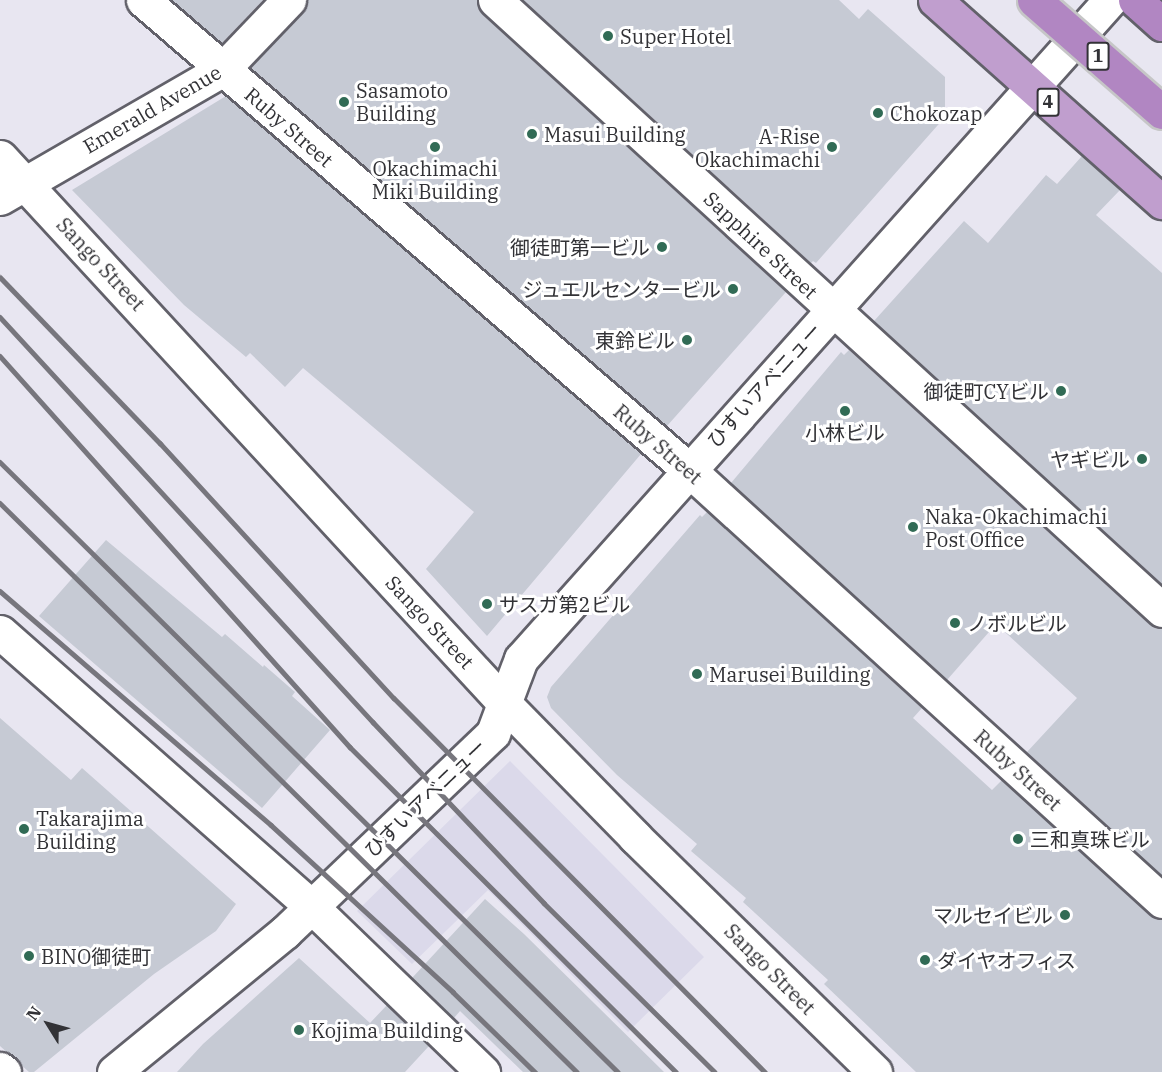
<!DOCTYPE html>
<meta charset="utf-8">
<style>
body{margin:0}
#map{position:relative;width:1162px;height:1072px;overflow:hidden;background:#e8e6f1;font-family:"IBM Plex Serif","Noto Sans JP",serif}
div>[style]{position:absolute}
.built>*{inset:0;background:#dbd9ea}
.building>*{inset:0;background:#c6cad4}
.roads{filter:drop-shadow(2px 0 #62616a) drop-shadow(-2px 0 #62616a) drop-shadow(0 2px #62616a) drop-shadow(0 -2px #62616a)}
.minor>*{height:33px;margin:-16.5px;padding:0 16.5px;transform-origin:16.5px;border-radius:16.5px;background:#fff}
.trunk>*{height:33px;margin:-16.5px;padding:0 16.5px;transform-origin:16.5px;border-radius:16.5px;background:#c09ece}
.motorway>*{height:33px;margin:-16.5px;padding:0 16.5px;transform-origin:16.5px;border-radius:16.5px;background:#b186c2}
.rail>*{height:4.5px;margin:-2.25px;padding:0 2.25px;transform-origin:2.25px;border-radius:2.25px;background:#77767d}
.bridges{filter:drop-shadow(2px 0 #c6c6c7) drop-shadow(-2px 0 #c6c6c7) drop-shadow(0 2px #c6c6c7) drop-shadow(0 -2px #c6c6c7)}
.motorway-bridge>*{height:33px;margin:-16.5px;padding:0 16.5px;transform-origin:16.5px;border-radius:16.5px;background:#b186c2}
.dots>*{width:16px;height:16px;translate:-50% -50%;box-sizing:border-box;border:3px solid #fff;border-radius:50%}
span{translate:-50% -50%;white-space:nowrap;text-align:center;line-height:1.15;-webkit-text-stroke:6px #fff;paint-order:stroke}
.shield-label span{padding:2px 4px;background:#fff;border:2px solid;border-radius:4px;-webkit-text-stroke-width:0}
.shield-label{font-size:18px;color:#323236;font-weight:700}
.poi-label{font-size:20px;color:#323236}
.left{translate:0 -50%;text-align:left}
.right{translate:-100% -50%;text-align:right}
.street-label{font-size:20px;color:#323236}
.north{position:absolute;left:18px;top:994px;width:60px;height:60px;-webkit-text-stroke:4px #fff;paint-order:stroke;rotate:307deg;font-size:16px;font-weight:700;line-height:24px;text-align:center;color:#323236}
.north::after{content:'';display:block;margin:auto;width:21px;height:27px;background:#323236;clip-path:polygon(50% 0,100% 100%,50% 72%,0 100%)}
</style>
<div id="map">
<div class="built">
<div style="clip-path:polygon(510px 761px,704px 957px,628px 1032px,488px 890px,412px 964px,357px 911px)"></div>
</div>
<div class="building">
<div style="clip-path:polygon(172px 0,263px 0,222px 43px)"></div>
<div style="clip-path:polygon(307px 0,477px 0,482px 14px,786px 292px,667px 426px,250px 68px,303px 13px)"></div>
<div style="clip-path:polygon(523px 0,839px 0,859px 19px,868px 9px,945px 77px,945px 117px,816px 263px,813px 261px,811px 263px)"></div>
<div style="clip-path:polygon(226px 96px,641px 454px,487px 636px,426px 569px,474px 512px,303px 368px,285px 387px,250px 353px,246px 357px,184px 305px,72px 190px)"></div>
<div style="clip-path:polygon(1082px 156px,1120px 190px,1096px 215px,1162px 273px,1162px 585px,874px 321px,964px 221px,988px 243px,1046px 175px,1057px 184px)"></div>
<div style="clip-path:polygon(849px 350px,1149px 624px,1162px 628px,1162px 876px,1027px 752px,1077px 698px,996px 624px,947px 680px,731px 483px,841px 352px,844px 355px)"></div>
<div style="clip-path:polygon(707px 512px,922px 708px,913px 718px,992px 790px,1002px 780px,1149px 915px,1162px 919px,1162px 1072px,916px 1072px,824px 984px,828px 980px,743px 902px,746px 898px,691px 851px,697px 844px,617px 775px,551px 708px,547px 697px,551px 687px,700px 515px,702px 517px)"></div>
<div style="clip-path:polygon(106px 540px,222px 637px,225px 634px,263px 667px,264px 665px,295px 692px,292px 696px,330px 730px,262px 808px,39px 616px)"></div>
<div style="clip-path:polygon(0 718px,71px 780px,82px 768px,236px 904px,216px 931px,154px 974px,34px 1072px,29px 1072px,0 1046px)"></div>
<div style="clip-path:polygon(485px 899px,524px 934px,664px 1072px,523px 1072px,460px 1011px,454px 1018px,412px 978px)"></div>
<div style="clip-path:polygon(299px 958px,370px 1023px,387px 1005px,429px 1046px,405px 1072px,177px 1072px,203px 1044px)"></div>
</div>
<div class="roads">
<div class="minor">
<div style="left:143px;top:0;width:720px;rotate:40.72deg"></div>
<div style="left:689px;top:470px;width:640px;rotate:42.34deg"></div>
<div style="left:495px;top:0;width:904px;rotate:42.44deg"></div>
<div style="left:0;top:157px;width:742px;rotate:47.29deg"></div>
<div style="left:503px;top:702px;width:189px;rotate:45.6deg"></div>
<div style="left:635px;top:837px;width:336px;rotate:44.4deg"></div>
<div style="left:0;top:198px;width:256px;rotate:-30deg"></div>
<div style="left:222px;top:70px;width:97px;rotate:-46.3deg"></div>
<div style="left:0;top:632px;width:416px;rotate:41.4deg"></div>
<div style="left:312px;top:907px;width:238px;rotate:44deg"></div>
<div style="left:0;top:1069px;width:5px;rotate:37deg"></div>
<div style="left:114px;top:1072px;width:221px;rotate:-39.3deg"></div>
<div style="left:285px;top:932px;width:288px;rotate:-43.7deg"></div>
<div style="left:493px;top:733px;width:79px;rotate:-69.3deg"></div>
<div style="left:521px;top:659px;width:884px;rotate:-48.21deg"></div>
</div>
<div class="trunk">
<div style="left:935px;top:0;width:304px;rotate:41.7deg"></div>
</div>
<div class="motorway">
<div style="left:1135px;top:0;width:36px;rotate:42deg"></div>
</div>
</div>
<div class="rail">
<div style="left:0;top:277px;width:231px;rotate:46.1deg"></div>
<div style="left:160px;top:443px;width:346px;rotate:47.5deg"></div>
<div style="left:394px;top:698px;width:527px;rotate:45.23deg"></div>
<div style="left:0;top:317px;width:551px;rotate:47.36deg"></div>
<div style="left:373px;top:722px;width:249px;rotate:46.6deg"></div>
<div style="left:544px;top:903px;width:240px;rotate:44.7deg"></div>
<div style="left:0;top:356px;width:525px;rotate:48.17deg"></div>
<div style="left:350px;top:747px;width:460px;rotate:44.9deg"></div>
<div style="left:0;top:462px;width:868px;rotate:44.63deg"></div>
<div style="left:0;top:503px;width:810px;rotate:44.6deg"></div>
<div style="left:0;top:591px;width:358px;rotate:40.8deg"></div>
<div style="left:271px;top:825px;width:247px;rotate:42.5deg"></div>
<div style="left:453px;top:992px;width:115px;rotate:44.3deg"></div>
</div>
<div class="bridges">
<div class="motorway-bridge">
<div style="left:1034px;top:0;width:170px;rotate:41.2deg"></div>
</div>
</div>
<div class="dots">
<div style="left:608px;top:36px;background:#316b55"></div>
<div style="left:344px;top:102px;background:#316b55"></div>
<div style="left:878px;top:113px;background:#316b55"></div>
<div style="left:532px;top:134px;background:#316b55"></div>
<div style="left:435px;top:147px;background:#316b55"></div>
<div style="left:832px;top:147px;background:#316b55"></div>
<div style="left:662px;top:247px;background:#316b55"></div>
<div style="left:733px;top:289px;background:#316b55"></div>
<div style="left:687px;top:340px;background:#316b55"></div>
<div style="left:1061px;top:391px;background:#316b55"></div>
<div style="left:845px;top:411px;background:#316b55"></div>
<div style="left:1142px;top:459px;background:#316b55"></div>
<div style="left:913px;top:527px;background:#316b55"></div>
<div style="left:487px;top:604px;background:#316b55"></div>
<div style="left:955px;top:623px;background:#316b55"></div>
<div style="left:697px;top:674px;background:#316b55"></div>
<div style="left:24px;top:829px;background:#316b55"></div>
<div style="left:1018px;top:839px;background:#316b55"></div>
<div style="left:1065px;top:915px;background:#316b55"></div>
<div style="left:29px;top:956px;background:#316b55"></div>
<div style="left:925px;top:960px;background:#316b55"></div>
<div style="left:299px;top:1030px;background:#316b55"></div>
</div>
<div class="shield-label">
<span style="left:1098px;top:56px">1</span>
<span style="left:1048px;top:102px">4</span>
</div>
<div class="poi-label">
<span class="left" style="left:620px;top:36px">Super Hotel</span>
<span class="left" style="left:356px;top:102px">Sasamoto<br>Building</span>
<span class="left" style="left:890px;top:113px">Chokozap</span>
<span class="left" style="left:544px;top:134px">Masui Building</span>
<span class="right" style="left:820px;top:148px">A-Rise<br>Okachimachi</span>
<span style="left:435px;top:180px">Okachimachi<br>Miki Building</span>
<span class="right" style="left:650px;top:247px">御徒町第一ビル</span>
<span class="right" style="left:721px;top:289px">ジュエルセンタービル</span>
<span class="right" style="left:675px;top:340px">東鈴ビル</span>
<span class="right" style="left:1049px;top:391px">御徒町CYビル</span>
<span style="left:845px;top:432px">小林ビル</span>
<span class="right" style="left:1130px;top:459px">ヤギビル</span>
<span class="left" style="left:925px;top:528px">Naka-Okachimachi<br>Post Office</span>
<span class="left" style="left:499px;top:604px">サスガ第2ビル</span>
<span class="left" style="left:967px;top:623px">ノボルビル</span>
<span class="left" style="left:709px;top:674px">Marusei Building</span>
<span class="left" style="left:36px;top:830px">Takarajima<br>Building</span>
<span class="left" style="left:1030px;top:839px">三和真珠ビル</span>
<span class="right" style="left:1053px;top:915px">マルセイビル</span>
<span class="left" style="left:41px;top:956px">BINO御徒町</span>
<span class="left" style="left:937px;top:960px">ダイヤオフィス</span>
<span class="left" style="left:311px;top:1030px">Kojima Building</span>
</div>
<div class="street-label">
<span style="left:152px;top:109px;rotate:-30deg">Emerald Avenue</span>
<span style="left:289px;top:127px;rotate:41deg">Ruby Street</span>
<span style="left:761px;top:245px;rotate:43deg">Sapphire Street</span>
<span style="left:101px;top:264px;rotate:47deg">Sango Street</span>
<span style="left:764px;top:385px;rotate:-48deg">ひすいアベニュー</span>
<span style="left:658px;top:444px;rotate:41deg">Ruby Street</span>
<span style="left:430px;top:622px;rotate:47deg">Sango Street</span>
<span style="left:1018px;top:770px;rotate:42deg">Ruby Street</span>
<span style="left:425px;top:798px;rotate:-44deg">ひすいアベニュー</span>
<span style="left:770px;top:969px;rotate:45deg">Sango Street</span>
</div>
<div class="north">N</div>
</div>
